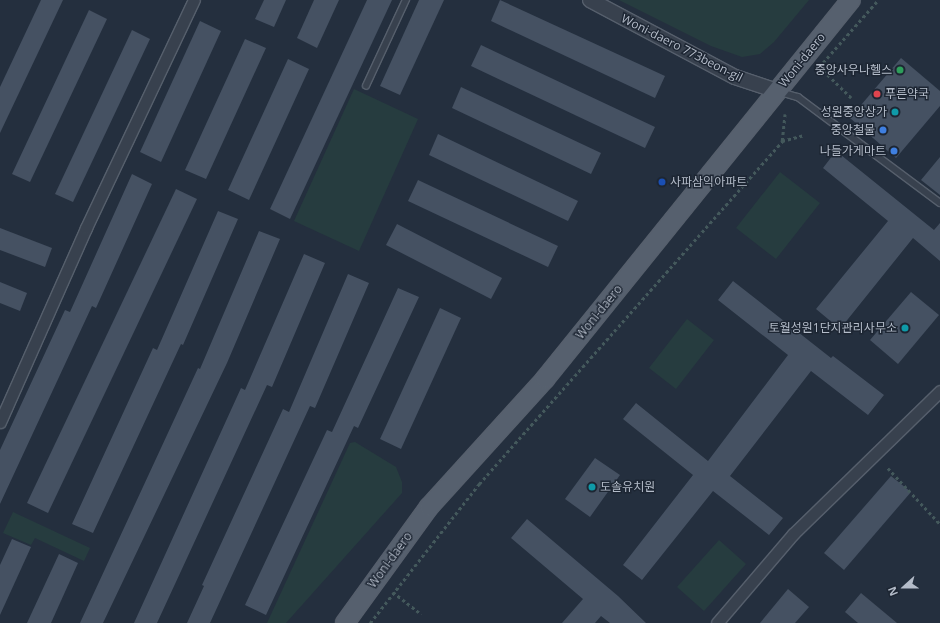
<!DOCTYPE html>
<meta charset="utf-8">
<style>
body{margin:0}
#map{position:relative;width:940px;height:623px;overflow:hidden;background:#242f3e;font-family:"Open Sans","Noto Sans KR",sans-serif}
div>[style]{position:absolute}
.green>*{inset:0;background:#263c3f}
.building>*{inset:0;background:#455162}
.path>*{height:2.5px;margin-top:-1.25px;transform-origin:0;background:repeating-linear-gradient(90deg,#44595c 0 3px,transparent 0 6px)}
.roads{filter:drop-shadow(1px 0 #565f6c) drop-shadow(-1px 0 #565f6c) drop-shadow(0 1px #565f6c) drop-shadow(0 -1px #565f6c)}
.service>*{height:5.5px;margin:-2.75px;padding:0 2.75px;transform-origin:2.75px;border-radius:2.75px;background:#38414e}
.minor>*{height:11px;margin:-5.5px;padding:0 5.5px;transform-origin:5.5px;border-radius:5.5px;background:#38414e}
.tertiary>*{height:14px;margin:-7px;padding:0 7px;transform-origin:7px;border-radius:7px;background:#38414e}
.primary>*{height:18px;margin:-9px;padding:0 9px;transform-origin:9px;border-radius:9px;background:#56606e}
.dots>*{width:11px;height:11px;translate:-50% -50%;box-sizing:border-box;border:2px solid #1d2633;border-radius:50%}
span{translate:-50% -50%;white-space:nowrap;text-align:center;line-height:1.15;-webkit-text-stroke:3px #1d2633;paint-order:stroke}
.street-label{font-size:12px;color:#b4bcc9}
.poi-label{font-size:12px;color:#b4bcc9}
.right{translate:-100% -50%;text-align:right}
.left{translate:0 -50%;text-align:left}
.north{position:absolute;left:884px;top:567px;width:40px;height:40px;-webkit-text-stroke:3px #1d2633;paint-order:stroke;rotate:249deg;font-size:11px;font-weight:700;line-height:16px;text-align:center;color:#b4bcc9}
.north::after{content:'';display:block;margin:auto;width:14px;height:18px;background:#b4bcc9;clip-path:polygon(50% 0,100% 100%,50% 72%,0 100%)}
</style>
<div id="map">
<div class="green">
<div style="clip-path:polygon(619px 0,809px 0,774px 42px,760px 54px,742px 57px,711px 46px)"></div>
<div style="clip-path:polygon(354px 89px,418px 119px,359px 251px,294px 221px)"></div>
<div style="clip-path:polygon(780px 172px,820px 203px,776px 259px,736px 228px)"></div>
<div style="clip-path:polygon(687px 319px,714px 340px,676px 389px,649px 368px)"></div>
<div style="clip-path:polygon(355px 442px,396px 467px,402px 482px,402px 493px,286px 623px,267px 623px,350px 443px)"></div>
<div style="clip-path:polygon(13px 512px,90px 548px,84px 561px,35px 538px,31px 545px,3px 533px)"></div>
<div style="clip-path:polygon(719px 540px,746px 564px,704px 611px,677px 587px)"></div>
</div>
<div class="building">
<div style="clip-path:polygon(41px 0,63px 0,0 133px,0 87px)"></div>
<div style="clip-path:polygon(264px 0,286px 0,274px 27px,255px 19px)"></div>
<div style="clip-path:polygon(314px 0,339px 0,317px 48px,297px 38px)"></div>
<div style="clip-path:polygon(367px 0,392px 0,290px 219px,270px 209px)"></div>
<div style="clip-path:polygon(419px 0,444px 0,400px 95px,380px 86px)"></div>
<div style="clip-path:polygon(500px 0,665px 76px,655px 98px,491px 21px)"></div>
<div style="clip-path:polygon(89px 10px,107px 19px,30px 182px,12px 174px)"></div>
<div style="clip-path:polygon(200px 21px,221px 31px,161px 162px,140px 152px)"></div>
<div style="clip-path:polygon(132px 30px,150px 39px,73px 202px,55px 194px)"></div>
<div style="clip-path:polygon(245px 39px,266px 48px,206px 179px,185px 170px)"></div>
<div style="clip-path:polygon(481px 45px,655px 127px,645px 148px,471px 66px)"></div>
<div style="clip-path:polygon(901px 58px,940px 91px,940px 106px,896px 158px,850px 118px)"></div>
<div style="clip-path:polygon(288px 59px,309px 69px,249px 200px,228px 190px)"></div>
<div style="clip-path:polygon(461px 87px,601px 153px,591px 174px,452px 108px)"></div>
<div style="clip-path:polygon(438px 134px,578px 201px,568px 221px,429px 155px)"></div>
<div style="clip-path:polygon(836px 151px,934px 230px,940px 223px,940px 261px,913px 238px,840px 329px,816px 309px,888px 221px,823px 168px)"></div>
<div style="clip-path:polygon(940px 157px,940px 195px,921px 180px)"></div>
<div style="clip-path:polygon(132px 174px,152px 184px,96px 308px,92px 306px,0 504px,0 450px,65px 310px,70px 312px)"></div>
<div style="clip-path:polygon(418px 180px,558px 246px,548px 267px,408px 201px)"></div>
<div style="clip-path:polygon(176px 189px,197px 199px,48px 513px,27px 503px)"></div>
<div style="clip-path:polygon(218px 211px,238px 219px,183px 345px,181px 344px,93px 533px,72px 524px,153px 348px,157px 350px)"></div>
<div style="clip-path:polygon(397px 224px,502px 278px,491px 299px,386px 245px)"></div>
<div style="clip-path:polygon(0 228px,52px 248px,45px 267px,0 250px)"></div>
<div style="clip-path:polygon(259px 231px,280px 239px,227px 363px,103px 623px,80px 623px,198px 368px,200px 369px)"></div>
<div style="clip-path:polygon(304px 254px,325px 263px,272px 387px,267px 385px,157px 623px,134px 623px,241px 388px,245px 390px)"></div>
<div style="clip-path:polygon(348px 274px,369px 283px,315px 408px,310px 406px,210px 623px,187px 623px,204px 586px,202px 585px,283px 409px,289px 412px)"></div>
<div style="clip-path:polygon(733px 281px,831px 358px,833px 356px,884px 395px,868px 415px,811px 371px,730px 476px,783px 518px,769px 535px,713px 491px,642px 580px,623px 565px,693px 475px,623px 419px,636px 403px,708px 461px,788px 355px,718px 300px)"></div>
<div style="clip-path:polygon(0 282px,27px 293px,20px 311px,0 303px)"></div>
<div style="clip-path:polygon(398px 288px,419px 297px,358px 428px,354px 426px,266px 615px,245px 605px,327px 430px,332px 432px)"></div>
<div style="clip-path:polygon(911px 292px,939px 315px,898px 364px,870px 340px)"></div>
<div style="clip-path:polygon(440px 308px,461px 318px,401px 449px,380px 439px)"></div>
<div style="clip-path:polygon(595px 458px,620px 475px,590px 517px,565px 499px)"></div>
<div style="clip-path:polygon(891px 476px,911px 492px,844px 570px,824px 553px)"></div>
<div style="clip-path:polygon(527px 519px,618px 596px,646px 623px,610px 623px,601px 616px,595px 623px,562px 623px,583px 599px,511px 538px)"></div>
<div style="clip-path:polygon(12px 539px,31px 547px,0 615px,0 565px)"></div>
<div style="clip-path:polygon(59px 554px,78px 563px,51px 623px,27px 623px)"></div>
<div style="clip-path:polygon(788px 589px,809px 607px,795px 623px,760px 623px)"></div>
<div style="clip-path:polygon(861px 593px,897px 623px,858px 623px,845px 612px)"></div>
</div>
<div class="path">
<div style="left:851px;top:98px;width:45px;rotate:-135.9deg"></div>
<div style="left:819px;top:67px;width:89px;rotate:-48.6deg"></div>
<div style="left:782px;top:141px;width:27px;rotate:-84deg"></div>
<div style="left:888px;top:468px;width:76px;rotate:47.1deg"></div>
<div style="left:393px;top:592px;width:36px;rotate:38deg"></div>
<div style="left:370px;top:623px;width:177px;rotate:-51.9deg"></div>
<div style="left:479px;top:484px;width:458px;rotate:-48.5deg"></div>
<div style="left:782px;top:141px;width:23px;rotate:-15deg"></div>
</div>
<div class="roads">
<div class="service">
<div style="left:366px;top:86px;width:95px;rotate:-65.1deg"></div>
<div style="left:780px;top:92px;width:19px;rotate:16deg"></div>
<div style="left:798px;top:97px;width:177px;rotate:36.7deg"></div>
</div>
<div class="minor">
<div style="left:0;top:422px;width:212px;rotate:-66.1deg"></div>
<div style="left:86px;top:228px;width:252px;rotate:-64.7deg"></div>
<div style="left:717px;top:623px;width:117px;rotate:-49.5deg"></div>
<div style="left:793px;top:534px;width:205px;rotate:-44.2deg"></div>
</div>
<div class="tertiary">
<div style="left:590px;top:0;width:164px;rotate:28deg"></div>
<div style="left:735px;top:77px;width:44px;rotate:18.4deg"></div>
</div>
<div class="primary">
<div style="left:345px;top:623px;width:143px;rotate:-54.1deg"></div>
<div style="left:429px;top:507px;width:173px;rotate:-47.8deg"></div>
<div style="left:545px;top:379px;width:487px;rotate:-51.1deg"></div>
</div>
</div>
<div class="dots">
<div style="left:900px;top:70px;background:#2e9e5b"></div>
<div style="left:877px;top:94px;background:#e0444e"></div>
<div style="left:895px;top:112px;background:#0f9aa8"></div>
<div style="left:883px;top:130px;background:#3f7fe0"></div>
<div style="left:894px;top:151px;background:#3f7fe0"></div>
<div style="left:662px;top:182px;background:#1a4fb4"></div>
<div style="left:905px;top:328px;background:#0f9aa8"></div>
<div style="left:592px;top:487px;background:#0f9aa8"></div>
</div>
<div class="street-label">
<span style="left:682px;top:48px;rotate:27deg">Woni-daero 773beon-gil</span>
<span style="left:802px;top:60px;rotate:-51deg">Woni-daero</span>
<span style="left:599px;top:312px;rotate:-51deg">Woni-daero</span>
<span style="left:390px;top:560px;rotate:-54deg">Woni-daero</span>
</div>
<div class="poi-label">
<span class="right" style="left:892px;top:70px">중앙사우나헬스</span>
<span class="left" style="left:885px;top:94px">푸른약국</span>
<span class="right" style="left:887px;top:112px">성원중앙상가</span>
<span class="right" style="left:875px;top:130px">중앙철물</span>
<span class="right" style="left:886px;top:151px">나들가게마트</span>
<span class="left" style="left:670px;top:182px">사파삼익아파트</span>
<span class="right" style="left:897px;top:328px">토월성원1단지관리사무소</span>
<span class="left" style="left:600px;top:487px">도솔유치원</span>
</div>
<div class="north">N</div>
</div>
